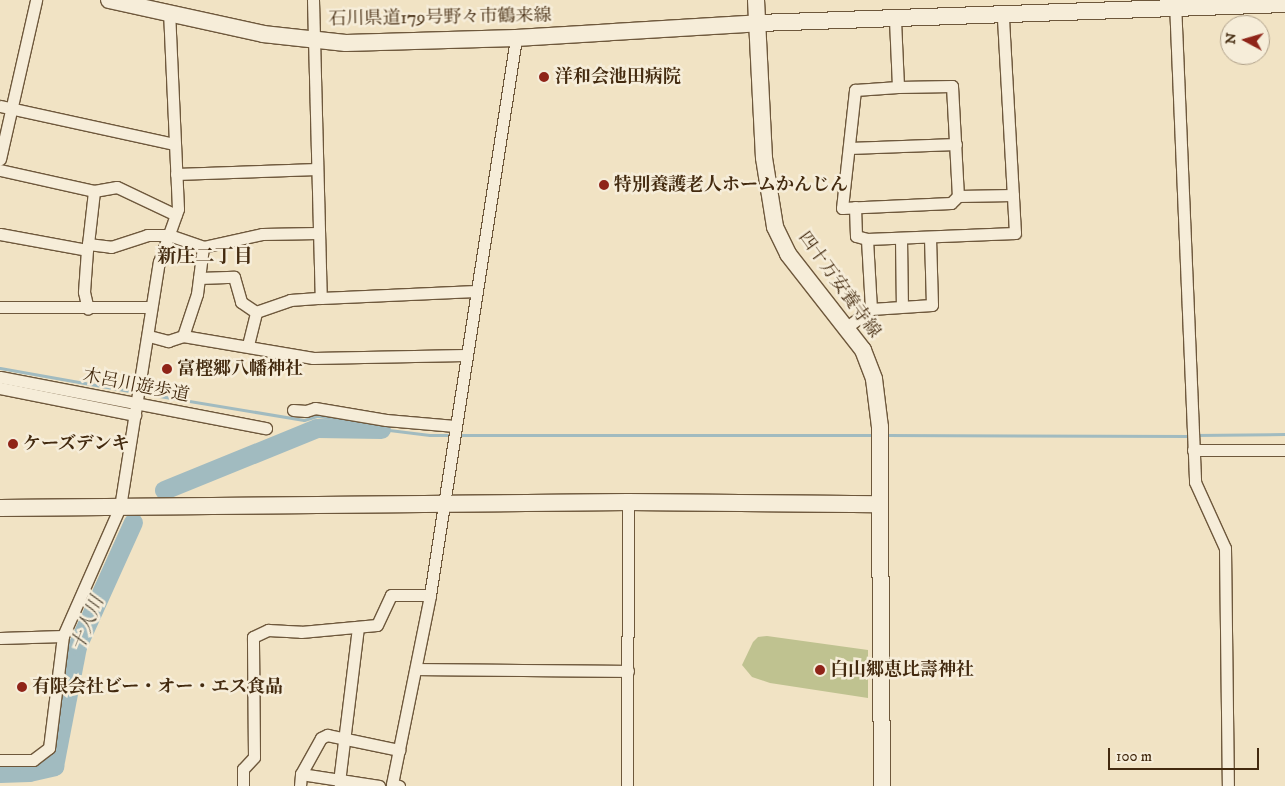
<!DOCTYPE html>
<meta charset="utf-8">
<style>
body{margin:0}
#map{position:relative;width:1285px;height:786px;overflow:hidden;background:#f1e3c4;font-family:"IM FELL DW Pica","Noto Serif JP",serif}
div>[style]{position:absolute}
.green>*{inset:0;background:#bfc290}
.stream>*{height:3px;margin:-1.5px;padding:0 1.5px;transform-origin:1.5px;border-radius:1.5px;background:#a1bbc0}
.river>*{height:19px;margin:-9.5px;padding:0 9.5px;transform-origin:9.5px;border-radius:9.5px;background:#a1bbc0}
.roads{filter:drop-shadow(1px 0 #6e583c) drop-shadow(-1px 0 #6e583c) drop-shadow(0 1px #6e583c) drop-shadow(0 -1px #6e583c)}
.street>*{height:11px;margin:-5.5px;padding:0 5.5px;transform-origin:5.5px;border-radius:5.5px;background:#f6edd9}
.secondary>*{height:16px;margin:-8px;padding:0 8px;transform-origin:8px;border-radius:8px;background:#f6edd9}
.dots>*{width:14px;height:14px;translate:-50% -50%;box-sizing:border-box;border:2px solid #f6edd9;border-radius:50%}
span{translate:-50% -50%;white-space:nowrap;text-align:center;line-height:1.15;-webkit-text-stroke:5px #f6edd9;paint-order:stroke}
.street-label{font-size:18px;color:#432a0f}
.poi-label{font-size:18px;color:#432a0f;font-weight:700}
.left{translate:0 -50%;text-align:left}
.neighbourhood-label{font-size:19px;color:#432a0f;font-weight:700}
.water-label{font-size:19px;color:#5a4e3b;font-style:italic}
.north{position:absolute;left:1220px;top:15px;width:50px;height:50px;box-sizing:border-box;background:#f6edd9;border:1px solid #ae9f88;border-radius:50%;rotate:276deg;font-size:14px;font-weight:700;line-height:20px;text-align:center;color:#432a0f}
.north::after{content:'';display:block;margin:auto;width:18px;height:22px;background:#8f2418;clip-path:polygon(50% 0,100% 100%,50% 72%,0 100%)}
.scale{position:absolute;left:1108px;top:748px;width:151px;height:22px;box-sizing:border-box;border:2px solid #432a0f;border-top:0;padding-left:6px;font-size:15px;line-height:18px;white-space:nowrap;color:#432a0f;-webkit-text-stroke:4px #f6edd9;paint-order:stroke}
</style>
<div id="map">
<div class="green">
<div style="clip-path:polygon(767px 636px,868px 650px,868px 698px,770px 683px,752px 677px,742px 665px,753px 642px,758px 637px)"></div>
</div>
<div class="stream">
<div style="left:0;top:368px;width:137px;rotate:10.1deg"></div>
<div style="left:141px;top:393px;width:165px;rotate:9.4deg"></div>
<div style="left:304px;top:420px;width:14px;rotate:-17deg"></div>
<div style="left:317px;top:416px;width:42px;rotate:6.8deg"></div>
<div style="left:359px;top:421px;width:23px;rotate:20deg"></div>
<div style="left:381px;top:429px;width:49px;rotate:7deg"></div>
<div style="left:430px;top:435px;width:445px"></div>
<div style="left:886px;top:435px;width:304px;rotate:0.2deg"></div>
<div style="left:1196px;top:435px;width:89px;rotate:-0.6deg"></div>
</div>
<div class="river">
<div style="left:164px;top:490px;width:165px;rotate:-22.1deg"></div>
<div style="left:317px;top:428px;width:64px;rotate:0.9deg"></div>
<div style="left:0;top:773px;width:29px;rotate:-2deg"></div>
<div style="left:29px;top:772px;width:26px;rotate:-13deg"></div>
<div style="left:54px;top:766px;width:122px;rotate:-79.1deg"></div>
<div style="left:77px;top:646px;width:136px;rotate:-65.7deg"></div>
</div>
<div class="roads">
<div class="street">
<div style="left:313px;top:0;width:298px;rotate:88.5deg"></div>
<div style="left:321px;top:298px;width:155px;rotate:-2.6deg"></div>
<div style="left:1175px;top:2px;width:480px;rotate:87.6deg"></div>
<div style="left:1195px;top:482px;width:72px;rotate:65.6deg"></div>
<div style="left:1225px;top:548px;width:238px;rotate:89.3deg"></div>
<div style="left:895px;top:20px;width:67px;rotate:87.4deg"></div>
<div style="left:898px;top:87px;width:54px;rotate:-1.1deg"></div>
<div style="left:952px;top:86px;width:110px;rotate:86.9deg"></div>
<div style="left:958px;top:196px;width:10px;rotate:135deg"></div>
<div style="left:951px;top:203px;width:109px;rotate:177.4deg"></div>
<div style="left:842px;top:208px;width:119px;rotate:-83.7deg"></div>
<div style="left:855px;top:90px;width:43px;rotate:-4deg"></div>
<div style="left:0;top:106px;width:178px;rotate:12.3deg"></div>
<div style="left:849px;top:148px;width:107px;rotate:-2.1deg"></div>
<div style="left:0;top:159px;width:163px;rotate:-77.2deg"></div>
<div style="left:0;top:170px;width:96px;rotate:12.6deg"></div>
<div style="left:94px;top:191px;width:23px;rotate:-10deg"></div>
<div style="left:117px;top:187px;width:65px;rotate:25.4deg"></div>
<div style="left:176px;top:174px;width:141px;rotate:-2deg"></div>
<div style="left:958px;top:196px;width:55px;rotate:-1deg"></div>
<div style="left:855px;top:207px;width:29px;rotate:88deg"></div>
<div style="left:856px;top:236px;width:11px;rotate:15deg"></div>
<div style="left:0;top:234px;width:88px;rotate:10.4deg"></div>
<div style="left:87px;top:250px;width:6px;rotate:-81deg"></div>
<div style="left:88px;top:244px;width:23px;rotate:7deg"></div>
<div style="left:111px;top:247px;width:38px;rotate:-18deg"></div>
<div style="left:147px;top:235px;width:22px"></div>
<div style="left:169px;top:235px;width:36px;rotate:19deg"></div>
<div style="left:203px;top:247px;width:60px;rotate:-12.4deg"></div>
<div style="left:262px;top:234px;width:56px;rotate:-1deg"></div>
<div style="left:901px;top:238px;width:68px;rotate:89.2deg"></div>
<div style="left:88px;top:244px;width:53px;rotate:-83.5deg"></div>
<div style="left:87px;top:250px;width:42px;rotate:94.1deg"></div>
<div style="left:84px;top:292px;width:17px;rotate:77deg"></div>
<div style="left:199px;top:278px;width:35px;rotate:-2deg"></div>
<div style="left:234px;top:277px;width:26px;rotate:74deg"></div>
<div style="left:241px;top:302px;width:18px;rotate:34deg"></div>
<div style="left:0;top:307px;width:151px"></div>
<div style="left:871px;top:309px;width:70px;rotate:-93.3deg"></div>
<div style="left:867px;top:239px;width:148px;rotate:-2.3deg"></div>
<div style="left:1015px;top:233px;width:218px;rotate:-93.2deg"></div>
<div style="left:847px;top:327px;width:30px;rotate:-37deg"></div>
<div style="left:871px;top:309px;width:61px;rotate:-3.8deg"></div>
<div style="left:932px;top:305px;width:68px;rotate:-91.7deg"></div>
<div style="left:149px;top:336px;width:20px;rotate:15deg"></div>
<div style="left:168px;top:341px;width:16px;rotate:-18deg"></div>
<div style="left:183px;top:336px;width:44px;rotate:-71.6deg"></div>
<div style="left:197px;top:294px;width:47px;rotate:-82.7deg"></div>
<div style="left:183px;top:336px;width:132px;rotate:9.6deg"></div>
<div style="left:313px;top:358px;width:152px;rotate:-1.1deg"></div>
<div style="left:248px;top:345px;width:34px;rotate:-76deg"></div>
<div style="left:256px;top:312px;width:36px;rotate:-19deg"></div>
<div style="left:290px;top:300px;width:31px;rotate:-4deg"></div>
<div style="left:0;top:377px;width:271px;rotate:10.9deg"></div>
<div style="left:0;top:388px;width:138px;rotate:11.3deg"></div>
<div style="left:293px;top:410px;width:13px;rotate:4deg"></div>
<div style="left:306px;top:411px;width:9px;rotate:-18deg"></div>
<div style="left:315px;top:408px;width:72px;rotate:9.6deg"></div>
<div style="left:386px;top:420px;width:69px;rotate:5deg"></div>
<div style="left:1193px;top:450px;width:92px"></div>
<div style="left:0;top:638px;width:63px;rotate:-1.8deg"></div>
<div style="left:63px;top:636px;width:141px;rotate:-66.2deg"></div>
<div style="left:120px;top:507px;width:248px;rotate:-81deg"></div>
<div style="left:159px;top:262px;width:56px;rotate:-70.3deg"></div>
<div style="left:178px;top:209px;width:195px;rotate:-92.6deg"></div>
<div style="left:417px;top:669px;width:211px;rotate:0.5deg"></div>
<div style="left:0;top:760px;width:33px"></div>
<div style="left:33px;top:760px;width:20px;rotate:-37deg"></div>
<div style="left:49px;top:748px;width:113px;rotate:-82.9deg"></div>
<div style="left:301px;top:774px;width:79px;rotate:8.7deg"></div>
<div style="left:339px;top:782px;width:156px;rotate:-83deg"></div>
<div style="left:243px;top:786px;width:17px;rotate:-90deg"></div>
<div style="left:243px;top:769px;width:16px;rotate:-47deg"></div>
<div style="left:254px;top:757px;width:120px;rotate:-90.5deg"></div>
<div style="left:253px;top:637px;width:17px;rotate:-25deg"></div>
<div style="left:268px;top:630px;width:33px;rotate:3deg"></div>
<div style="left:301px;top:632px;width:76px;rotate:-5.3deg"></div>
<div style="left:377px;top:625px;width:33px;rotate:-65deg"></div>
<div style="left:391px;top:595px;width:39px"></div>
<div style="left:300px;top:786px;width:12px;rotate:-85deg"></div>
<div style="left:301px;top:774px;width:41px;rotate:-60.9deg"></div>
<div style="left:321px;top:738px;width:7px;rotate:-27deg"></div>
<div style="left:327px;top:735px;width:74px;rotate:11.8deg"></div>
<div style="left:399px;top:786px;width:7px;rotate:-164deg"></div>
<div style="left:392px;top:784px;width:193px;rotate:-78.6deg"></div>
<div style="left:430px;top:595px;width:564px;rotate:-81.22deg"></div>
<div style="left:627px;top:786px;width:284px;rotate:-89.8deg"></div>
</div>
<div class="secondary">
<div style="left:109px;top:0;width:158px;rotate:12.4deg"></div>
<div style="left:263px;top:34px;width:83px;rotate:6.2deg"></div>
<div style="left:346px;top:43px;width:170px;rotate:-1.7deg"></div>
<div style="left:516px;top:38px;width:243px;rotate:-3.5deg"></div>
<div style="left:759px;top:23px;width:526px;rotate:-2.07deg"></div>
<div style="left:756px;top:0;width:158px;rotate:87.1deg"></div>
<div style="left:764px;top:158px;width:70px;rotate:80.9deg"></div>
<div style="left:775px;top:227px;width:30px;rotate:64deg"></div>
<div style="left:788px;top:254px;width:122px;rotate:52deg"></div>
<div style="left:863px;top:350px;width:31px;rotate:69deg"></div>
<div style="left:874px;top:379px;width:48px;rotate:82.9deg"></div>
<div style="left:880px;top:427px;width:77px;rotate:90deg"></div>
<div style="left:0;top:508px;width:628px;rotate:-0.55deg"></div>
<div style="left:628px;top:502px;width:252px;rotate:0.5deg"></div>
<div style="left:880px;top:504px;width:282px;rotate:89.6deg"></div>
</div>
</div>
<div class="dots">
<div style="left:544px;top:77px;background:#8f2418"></div>
<div style="left:604px;top:185px;background:#8f2418"></div>
<div style="left:167px;top:369px;background:#8f2418"></div>
<div style="left:13px;top:444px;background:#8f2418"></div>
<div style="left:820px;top:670px;background:#8f2418"></div>
<div style="left:22px;top:687px;background:#8f2418"></div>
</div>
<div class="street-label">
<span style="left:440px;top:18px;rotate:-1deg">石川県道179号野々市鶴来線</span>
<span style="left:839px;top:285px;rotate:54deg">四十万安養寺線</span>
<span style="left:136px;top:386px;rotate:11deg">木呂川遊歩道</span>
</div>
<div class="poi-label">
<span class="left" style="left:555px;top:77px">洋和会池田病院</span>
<span class="left" style="left:614px;top:185px">特別養護老人ホームかんじん</span>
<span class="left" style="left:177px;top:369px">富樫郷八幡神社</span>
<span class="left" style="left:23px;top:444px">ケーズデンキ</span>
<span class="left" style="left:830px;top:670px">白山郷恵比壽神社</span>
<span class="left" style="left:32px;top:687px">有限会社ビー・オー・エス食品</span>
</div>
<div class="neighbourhood-label">
<span style="left:205px;top:257px">新庄二丁目</span>
</div>
<div class="water-label">
<span style="left:88px;top:624px;rotate:-68deg">十人川</span>
</div>
<div class="north">N</div>
<div class="scale">100 m</div>
</div>
